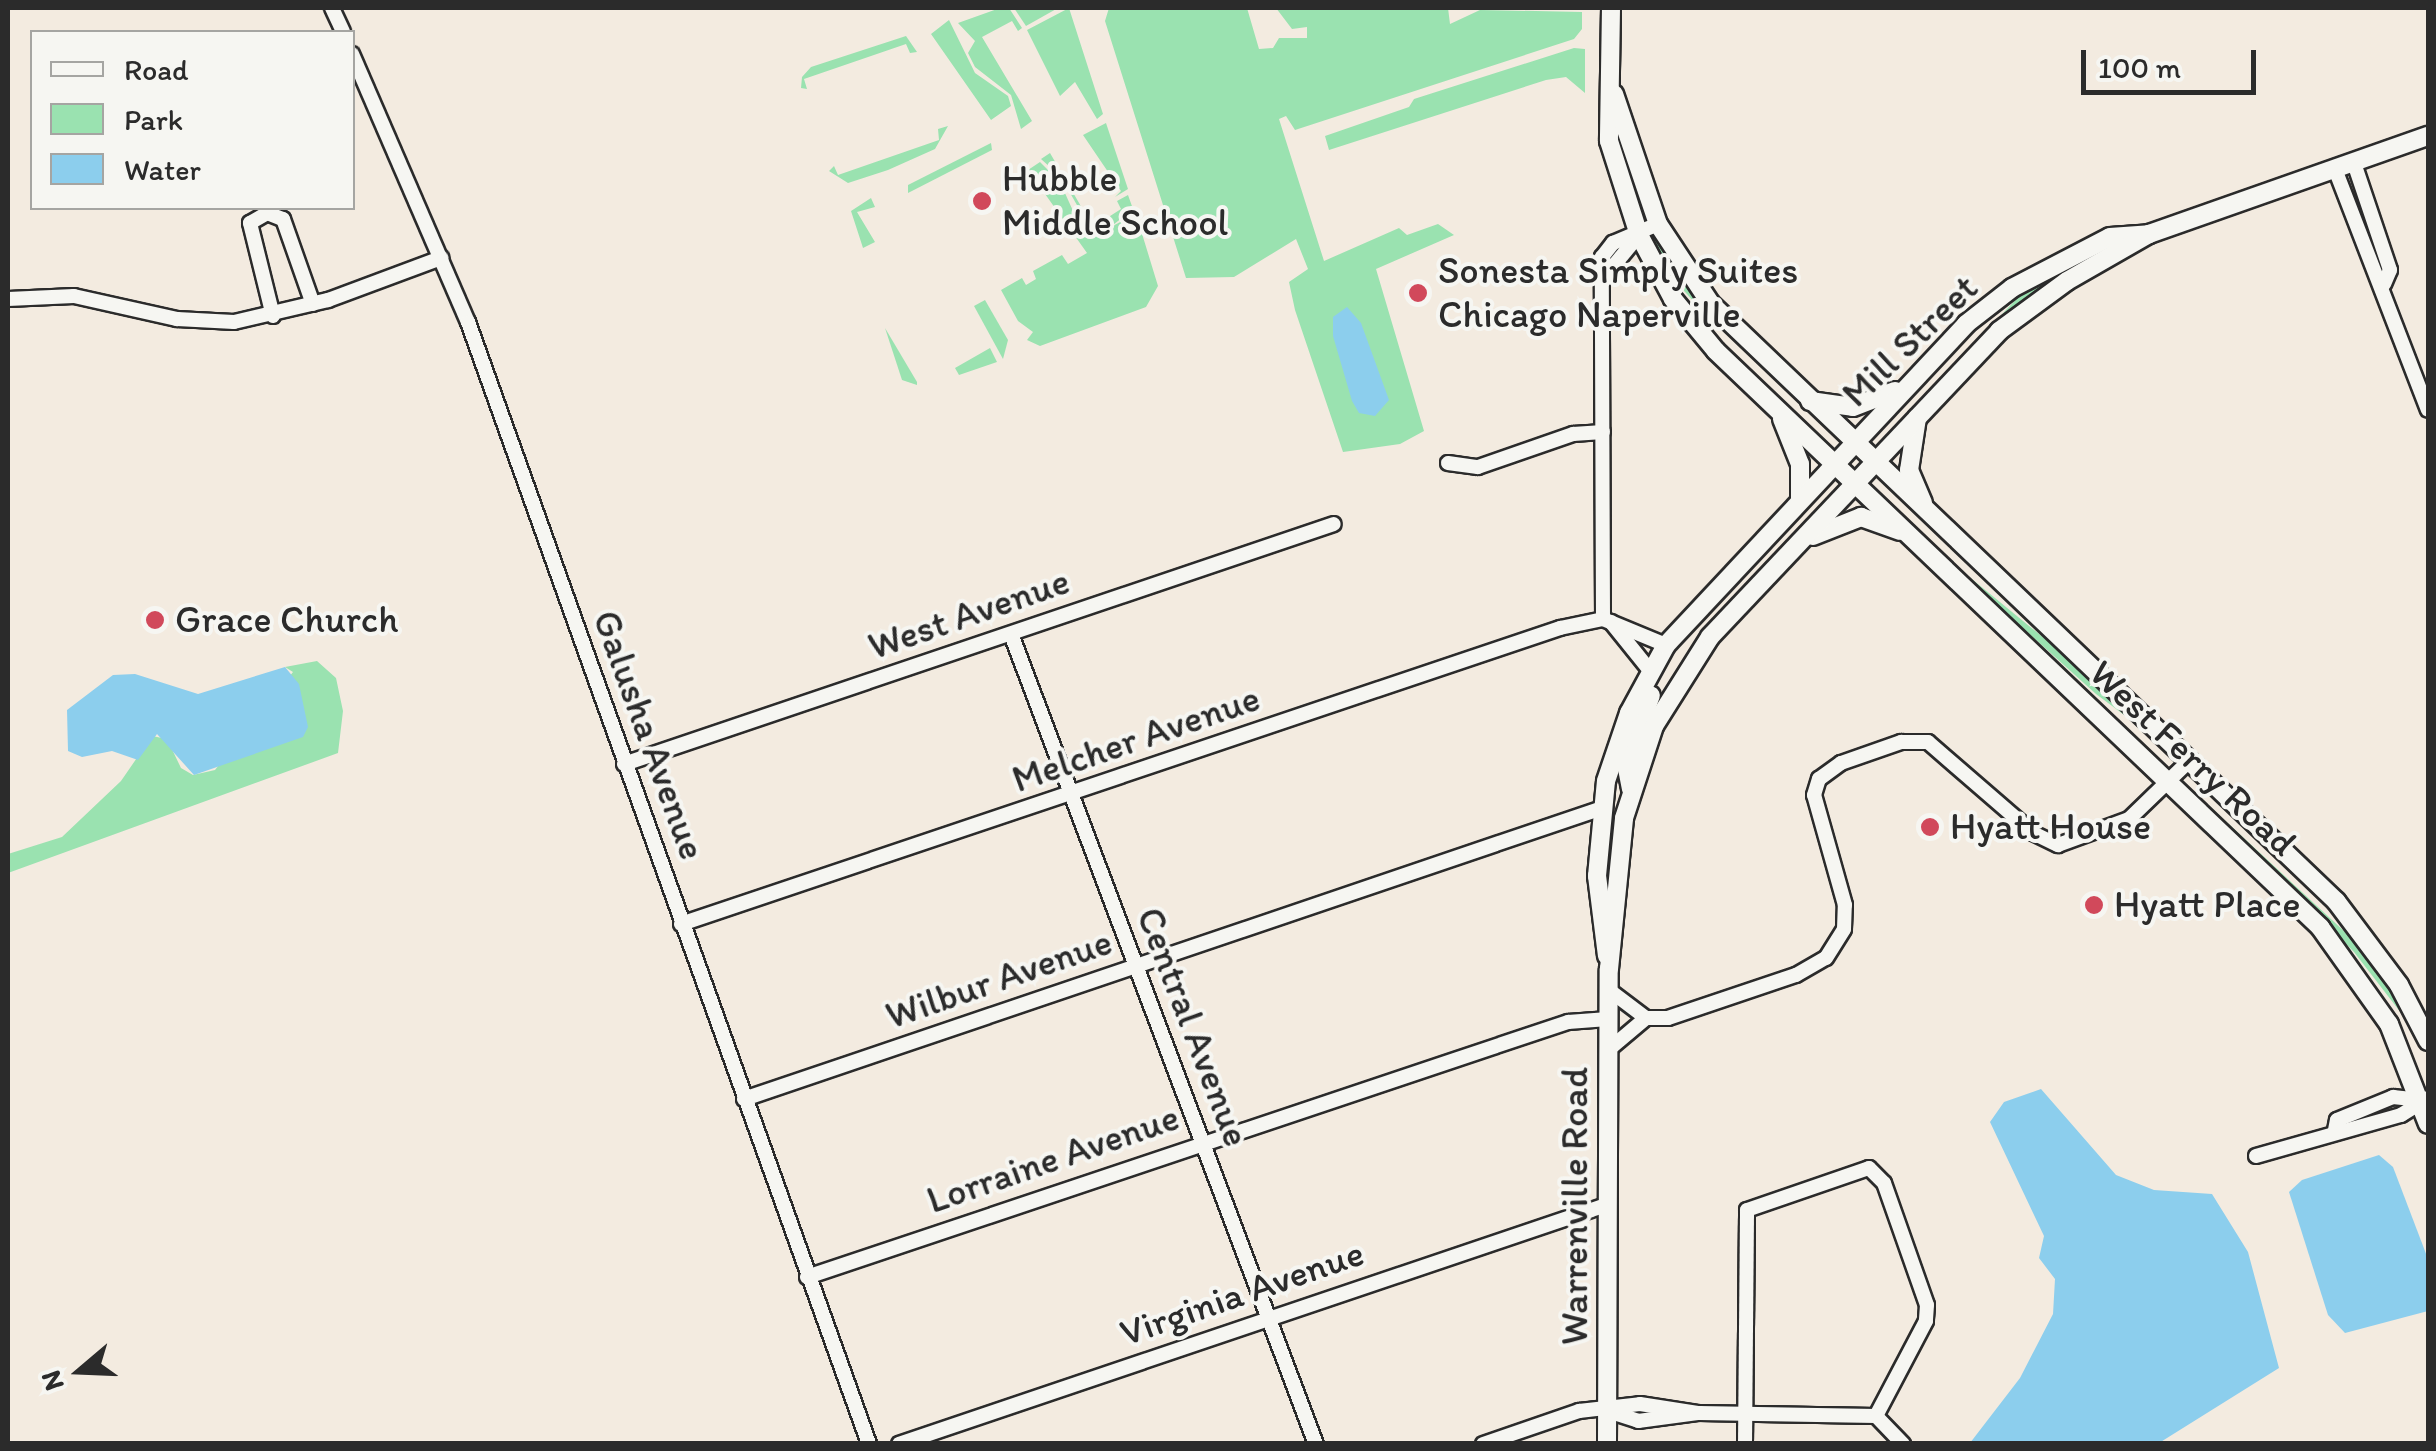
<!DOCTYPE html>
<style>
body{margin:0}
#map{position:relative;width:2436px;height:1451px;overflow:hidden;background:#f3ebe0;font-family:Itim,sans-serif}
div>[style]{position:absolute}
.green>*{inset:0;background:#9ae2b0}
.water>*{inset:0;background:#8cceed}
.roads{filter:drop-shadow(2px 0 #2b2b2b) drop-shadow(-2px 0 #2b2b2b) drop-shadow(0 2px #2b2b2b) drop-shadow(0 -2px #2b2b2b)}
.minor>*{height:14px;margin:-7px;padding:0 7px;transform-origin:7px;border-radius:7px;background:#f6f6f2}
.major>*{height:18px;margin:-9px;padding:0 9px;transform-origin:9px;border-radius:9px;background:#f6f6f2}
.dots>*{width:28px;height:28px;translate:-50% -50%;box-sizing:border-box;border:5px solid #f6f6f2;border-radius:50%}
span{translate:-50% -50%;white-space:nowrap;text-align:center;line-height:1.15;-webkit-text-stroke:8px #f6f6f2;paint-order:stroke}
.poi-label{font-size:38px;color:#2b2b2b}
.left{translate:0 -50%;text-align:left}
.street-label{font-size:38px;color:#2b2b2b}
.frame{position:absolute;inset:0;border:10px solid #2b2b2b;pointer-events:none}
.legend{position:absolute;left:30px;top:30px;width:325px;height:180px;box-sizing:border-box;background:#f6f6f2;border:2px solid #a5a5a2;margin:0;padding:12px 18px;list-style:none;font-size:30px;color:#2b2b2b}
.legend li{display:flex;align-items:center;gap:20px;height:50px}
.legend b{width:50px;border:2px solid #a5a5a2}
.north{position:absolute;left:30px;top:1321px;width:100px;height:100px;-webkit-text-stroke:8px #f6f6f2;paint-order:stroke;rotate:251deg;font-size:28px;font-weight:700;line-height:40px;text-align:center;color:#2b2b2b}
.north::after{content:'';display:block;margin:auto;width:35px;height:45px;background:#2b2b2b;clip-path:polygon(50% 0,100% 100%,50% 72%,0 100%)}
.scale{position:absolute;left:2081px;top:50px;width:175px;height:45px;box-sizing:border-box;border:5px solid #2b2b2b;border-top:0;padding-left:12px;font-size:30px;line-height:35px;white-space:nowrap;color:#2b2b2b;-webkit-text-stroke:8px #f6f6f2;paint-order:stroke}
</style>
<div id="map">
<div class="green">
<div style="clip-path:polygon(1000px 8px,1009px 8px,1022px 28px,1018px 31px,1012px 21px,982px 37px,1032px 121px,1021px 129px,1011px 95px,975px 67px,968px 53px,975px 41px,958px 23px)"></div>
<div style="clip-path:polygon(1014px 8px,1058px 8px,1026px 26px)"></div>
<div style="clip-path:polygon(1069px 8px,1103px 114px,1097px 119px,1075px 82px,1060px 96px,1027px 30px)"></div>
<div style="clip-path:polygon(1109px 8px,1247px 8px,1259px 49px,1273px 48px,1279px 38px,1307px 38px,1307px 27px,1292px 29px,1276px 8px,1448px 8px,1450px 24px,1480px 10px,1582px 12px,1582px 29px,1574px 39px,1295px 130px,1286px 116px,1279px 119px,1324px 261px,1399px 228px,1407px 235px,1438px 224px,1454px 235px,1376px 269px,1424px 431px,1400px 444px,1343px 452px,1295px 310px,1289px 282px,1308px 269px,1296px 239px,1234px 277px,1186px 278px,1105px 21px)"></div>
<div style="clip-path:polygon(949px 20px,975px 73px,1008px 96px,1011px 106px,991px 120px,931px 34px)"></div>
<div style="clip-path:polygon(906px 36px,917px 52px,910px 53px,906px 44px,804px 79px,807px 89px,801px 88px,802px 77px,811px 67px)"></div>
<div style="clip-path:polygon(1574px 48px,1585px 49px,1585px 93px,1566px 77px,1546px 80px,1329px 150px,1325px 136px,1409px 107px,1414px 99px)"></div>
<div style="clip-path:polygon(1106px 123px,1128px 189px,1115px 197px,1121px 191px,1083px 135px)"></div>
<div style="clip-path:polygon(948px 126px,935px 149px,888px 170px,848px 183px,829px 171px,834px 166px,838px 175px,939px 140px,938px 129px)"></div>
<div style="clip-path:polygon(991px 143px,992px 150px,908px 193px,908px 185px)"></div>
<div style="clip-path:polygon(1050px 153px,1093px 227px,1121px 209px,1117px 201px,1128px 195px,1133px 209px,1103px 233px,1090px 228px,1061px 177px,1041px 159px)"></div>
<div style="clip-path:polygon(1040px 162px,1060px 182px,1078px 222px,1095px 235px,1136px 214px,1158px 286px,1146px 307px,1040px 346px,1027px 340px,1033px 332px,1018px 321px,1001px 290px,1022px 278px,1026px 285px,1036px 279px,1033px 271px,1062px 255px,1068px 264px,1087px 253px,1028px 170px)"></div>
<div style="clip-path:polygon(871px 198px,875px 207px,857px 212px,875px 242px,863px 248px,851px 211px)"></div>
<div style="clip-path:polygon(1655px 235px,1707px 312px,1705px 314px,1667px 272px,1651px 241px)"></div>
<div style="clip-path:polygon(2140px 236px,2029px 297px,1939px 381px,2023px 292px)"></div>
<div style="clip-path:polygon(985px 300px,1008px 340px,1003px 359px,974px 306px)"></div>
<div style="clip-path:polygon(885px 328px,917px 382px,917px 385px,902px 380px)"></div>
<div style="clip-path:polygon(990px 348px,997px 362px,959px 375px,955px 368px)"></div>
<div style="clip-path:polygon(1934px 548px,2072px 661px,2151px 735px,2096px 694px)"></div>
<div style="clip-path:polygon(317px 661px,336px 678px,343px 711px,338px 753px,8px 873px,8px 854px,62px 837px,121px 781px,152px 736px,167px 739px,181px 768px,193px 775px,215px 770px,293px 672px,285px 667px)"></div>
<div style="clip-path:polygon(2204px 801px,2374px 959px,2418px 1035px,2354px 952px)"></div>
</div>
<div class="water">
<div style="clip-path:polygon(1347px 307px,1361px 323px,1389px 400px,1375px 416px,1359px 413px,1352px 401px,1333px 336px,1333px 317px)"></div>
<div style="clip-path:polygon(285px 667px,299px 684px,308px 727px,303px 737px,194px 775px,157px 734px,138px 760px,112px 751px,82px 757px,68px 751px,67px 710px,113px 675px,135px 674px,198px 694px)"></div>
<div style="clip-path:polygon(2041px 1089px,2116px 1175px,2154px 1190px,2212px 1194px,2248px 1252px,2279px 1368px,2159px 1443px,1970px 1443px,2020px 1378px,2053px 1314px,2055px 1279px,2039px 1258px,2044px 1236px,1990px 1122px,2004px 1102px)"></div>
<div style="clip-path:polygon(2379px 1155px,2393px 1167px,2428px 1259px,2428px 1311px,2345px 1333px,2328px 1315px,2289px 1192px,2302px 1180px)"></div>
</div>
<div class="roads">
<div class="minor">
<div style="left:332px;top:8px;width:26px;rotate:65deg"></div>
<div style="left:352px;top:54px;width:292px;rotate:66.6deg"></div>
<div style="left:468px;top:322px;width:1192px;rotate:70.33deg"></div>
<div style="left:2354px;top:163px;width:113px;rotate:71.4deg"></div>
<div style="left:2390px;top:270px;width:15px;rotate:113deg"></div>
<div style="left:2335px;top:169px;width:258px;rotate:68.9deg"></div>
<div style="left:1606px;top:275px;width:52px;rotate:-50.5deg"></div>
<div style="left:8px;top:299px;width:66px;rotate:-2.6deg"></div>
<div style="left:74px;top:296px;width:106px;rotate:12.6deg"></div>
<div style="left:177px;top:319px;width:57px;rotate:3deg"></div>
<div style="left:234px;top:322px;width:97px;rotate:-13.2deg"></div>
<div style="left:328px;top:300px;width:121px;rotate:-20.4deg"></div>
<div style="left:273px;top:316px;width:96px;rotate:-103.9deg"></div>
<div style="left:250px;top:223px;width:20px;rotate:-30deg"></div>
<div style="left:267px;top:213px;width:17px;rotate:21deg"></div>
<div style="left:283px;top:219px;width:90px;rotate:70.6deg"></div>
<div style="left:1448px;top:463px;width:30px;rotate:8deg"></div>
<div style="left:1478px;top:467px;width:101px;rotate:-19.2deg"></div>
<div style="left:1573px;top:434px;width:30px;rotate:-4deg"></div>
<div style="left:1603px;top:619px;width:362px;rotate:-90.2deg"></div>
<div style="left:1602px;top:257px;width:18px;rotate:-52deg"></div>
<div style="left:1613px;top:243px;width:49px;rotate:-22.9deg"></div>
<div style="left:1611px;top:622px;width:64px;rotate:51.3deg"></div>
<div style="left:1011px;top:634px;width:866px;rotate:69.37deg"></div>
<div style="left:624px;top:764px;width:749px;rotate:-18.68deg"></div>
<div style="left:681px;top:924px;width:928px;rotate:-18.61deg"></div>
<div style="left:1560px;top:628px;width:44px;rotate:-11.8deg"></div>
<div style="left:1603px;top:619px;width:68px;rotate:22.4deg"></div>
<div style="left:1609px;top:990px;width:46px;rotate:37.1deg"></div>
<div style="left:1646px;top:1018px;width:22px"></div>
<div style="left:1668px;top:1018px;width:135px;rotate:-18.6deg"></div>
<div style="left:1796px;top:975px;width:34px;rotate:-30deg"></div>
<div style="left:1826px;top:958px;width:34px;rotate:-58deg"></div>
<div style="left:1844px;top:929px;width:24px;rotate:-88deg"></div>
<div style="left:1845px;top:905px;width:114px;rotate:-105.7deg"></div>
<div style="left:1814px;top:795px;width:17px;rotate:-73deg"></div>
<div style="left:1819px;top:779px;width:27px;rotate:-36deg"></div>
<div style="left:1841px;top:763px;width:64px;rotate:-19.3deg"></div>
<div style="left:1901px;top:742px;width:27px"></div>
<div style="left:1928px;top:742px;width:139px;rotate:40.9deg"></div>
<div style="left:2033px;top:833px;width:28px;rotate:26deg"></div>
<div style="left:2058px;top:845px;width:76px;rotate:-20.1deg"></div>
<div style="left:2129px;top:819px;width:83px;rotate:-44deg"></div>
<div style="left:1607px;top:1051px;width:51px;rotate:-40.2deg"></div>
<div style="left:744px;top:1099px;width:906px;rotate:-18.73deg"></div>
<div style="left:2335px;top:1130px;width:10px;rotate:-79deg"></div>
<div style="left:2337px;top:1120px;width:61px;rotate:-22.3deg"></div>
<div style="left:2393px;top:1097px;width:28px;rotate:6deg"></div>
<div style="left:2256px;top:1156px;width:151px;rotate:-15.8deg"></div>
<div style="left:2401px;top:1115px;width:32px;rotate:-32deg"></div>
<div style="left:807px;top:1277px;width:803px;rotate:-18.53deg"></div>
<div style="left:1568px;top:1022px;width:40px;rotate:-4.3deg"></div>
<div style="left:1608px;top:1411px;width:32px;rotate:18deg"></div>
<div style="left:1638px;top:1421px;width:62px;rotate:-7.5deg"></div>
<div style="left:899px;top:1444px;width:746px;rotate:-18.68deg"></div>
<div style="left:1483px;top:1444px;width:102px;rotate:-19deg"></div>
<div style="left:1579px;top:1411px;width:61px;rotate:-6.5deg"></div>
<div style="left:1640px;top:1404px;width:60px;rotate:8.7deg"></div>
<div style="left:1699px;top:1413px;width:177px;rotate:1deg"></div>
<div style="left:1876px;top:1416px;width:39px;rotate:46deg"></div>
<div style="left:1745px;top:1444px;width:234px;rotate:-89.5deg"></div>
<div style="left:1747px;top:1210px;width:129px;rotate:-19deg"></div>
<div style="left:1869px;top:1168px;width:21px;rotate:45deg"></div>
<div style="left:1884px;top:1183px;width:129px;rotate:70.6deg"></div>
<div style="left:1927px;top:1305px;width:16px;rotate:94deg"></div>
<div style="left:1926px;top:1321px;width:107px;rotate:117.8deg"></div>
</div>
<div class="major">
<div style="left:1611px;top:8px;width:133px;rotate:90.9deg"></div>
<div style="left:1609px;top:141px;width:99px;rotate:72.3deg"></div>
<div style="left:1639px;top:235px;width:72px;rotate:62deg"></div>
<div style="left:1673px;top:299px;width:67px;rotate:50.4deg"></div>
<div style="left:1716px;top:351px;width:835px;rotate:43.64deg"></div>
<div style="left:2320px;top:927px;width:119px;rotate:54.6deg"></div>
<div style="left:2389px;top:1024px;width:107px;rotate:68.7deg"></div>
<div style="left:1614px;top:94px;width:137px;rotate:71.3deg"></div>
<div style="left:1658px;top:224px;width:95px;rotate:56.6deg"></div>
<div style="left:1710px;top:303px;width:866px;rotate:43.69deg"></div>
<div style="left:2336px;top:901px;width:105px;rotate:53.1deg"></div>
<div style="left:2399px;top:985px;width:63px;rotate:62.6deg"></div>
<div style="left:1810px;top:401px;width:43px;rotate:7.9deg"></div>
<div style="left:1853px;top:407px;width:45px;rotate:-20.9deg"></div>
<div style="left:1917px;top:418px;width:53px;rotate:98.7deg"></div>
<div style="left:1909px;top:470px;width:36px;rotate:67deg"></div>
<div style="left:1782px;top:419px;width:48px;rotate:68.2deg"></div>
<div style="left:1800px;top:464px;width:35px;rotate:90deg"></div>
<div style="left:1813px;top:536px;width:52px;rotate:-21.6deg"></div>
<div style="left:1861px;top:517px;width:41px;rotate:19.7deg"></div>
<div style="left:1631px;top:789px;width:26px;rotate:-101deg"></div>
<div style="left:1626px;top:763px;width:72px;rotate:-69.8deg"></div>
<div style="left:1607px;top:956px;width:81px;rotate:-97.1deg"></div>
<div style="left:1597px;top:876px;width:95px;rotate:-84.6deg"></div>
<div style="left:1606px;top:781px;width:72px;rotate:-71.3deg"></div>
<div style="left:1629px;top:713px;width:77px;rotate:-61.4deg"></div>
<div style="left:1666px;top:645px;width:439px;rotate:-46.9deg"></div>
<div style="left:1966px;top:324px;width:58px;rotate:-38deg"></div>
<div style="left:2012px;top:288px;width:110px;rotate:-27.5deg"></div>
<div style="left:2110px;top:237px;width:39px;rotate:-4deg"></div>
<div style="left:2149px;top:234px;width:296px;rotate:-19.4deg"></div>
<div style="left:1607px;top:1444px;width:475px;rotate:-89.8deg"></div>
<div style="left:1609px;top:969px;width:152px;rotate:-84.3deg"></div>
<div style="left:1624px;top:818px;width:97px;rotate:-71.9deg"></div>
<div style="left:1654px;top:726px;width:105px;rotate:-57.8deg"></div>
<div style="left:1710px;top:637px;width:421px;rotate:-46.6deg"></div>
<div style="left:1999px;top:331px;width:84px;rotate:-36.3deg"></div>
<div style="left:2067px;top:281px;width:95px;rotate:-29.8deg"></div>
</div>
</div>
<div class="dots">
<div style="left:982px;top:201px;background:#d1495b"></div>
<div style="left:1418px;top:293px;background:#d1495b"></div>
<div style="left:155px;top:620px;background:#d1495b"></div>
<div style="left:1930px;top:827px;background:#d1495b"></div>
<div style="left:2094px;top:905px;background:#d1495b"></div>
</div>
<div class="poi-label">
<span class="left" style="left:1002px;top:201px">Hubble<br>Middle School</span>
<span class="left" style="left:1438px;top:293px">Sonesta Simply Suites<br>Chicago Naperville</span>
<span class="left" style="left:175px;top:620px">Grace Church</span>
<span class="left" style="left:1950px;top:827px">Hyatt House</span>
<span class="left" style="left:2114px;top:905px">Hyatt Place</span>
</div>
<div class="street-label">
<span style="left:1910px;top:341px;rotate:-44deg">Mill Street</span>
<span style="left:969px;top:614px;rotate:-19deg">West Avenue</span>
<span style="left:649px;top:735px;rotate:70deg">Galusha Avenue</span>
<span style="left:1136px;top:739px;rotate:-19deg">Melcher Avenue</span>
<span style="left:2193px;top:758px;rotate:43deg">West Ferry Road</span>
<span style="left:999px;top:979px;rotate:-19deg">Wilbur Avenue</span>
<span style="left:1193px;top:1027px;rotate:69deg">Central Avenue</span>
<span style="left:1053px;top:1159px;rotate:-19deg">Lorraine Avenue</span>
<span style="left:1575px;top:1206px;rotate:-90deg">Warrenville Road</span>
<span style="left:1242px;top:1293px;rotate:-19deg">Virginia Avenue</span>
</div>
<div class="frame"></div>
<ul class="legend">
<li><b style="height:12px;background:#f6f6f2"></b>Road</li>
<li><b style="height:28px;background:#9ae2b0"></b>Park</li>
<li><b style="height:28px;background:#8cceed"></b>Water</li>
</ul>
<div class="north">N</div>
<div class="scale">100 m</div>
</div>
